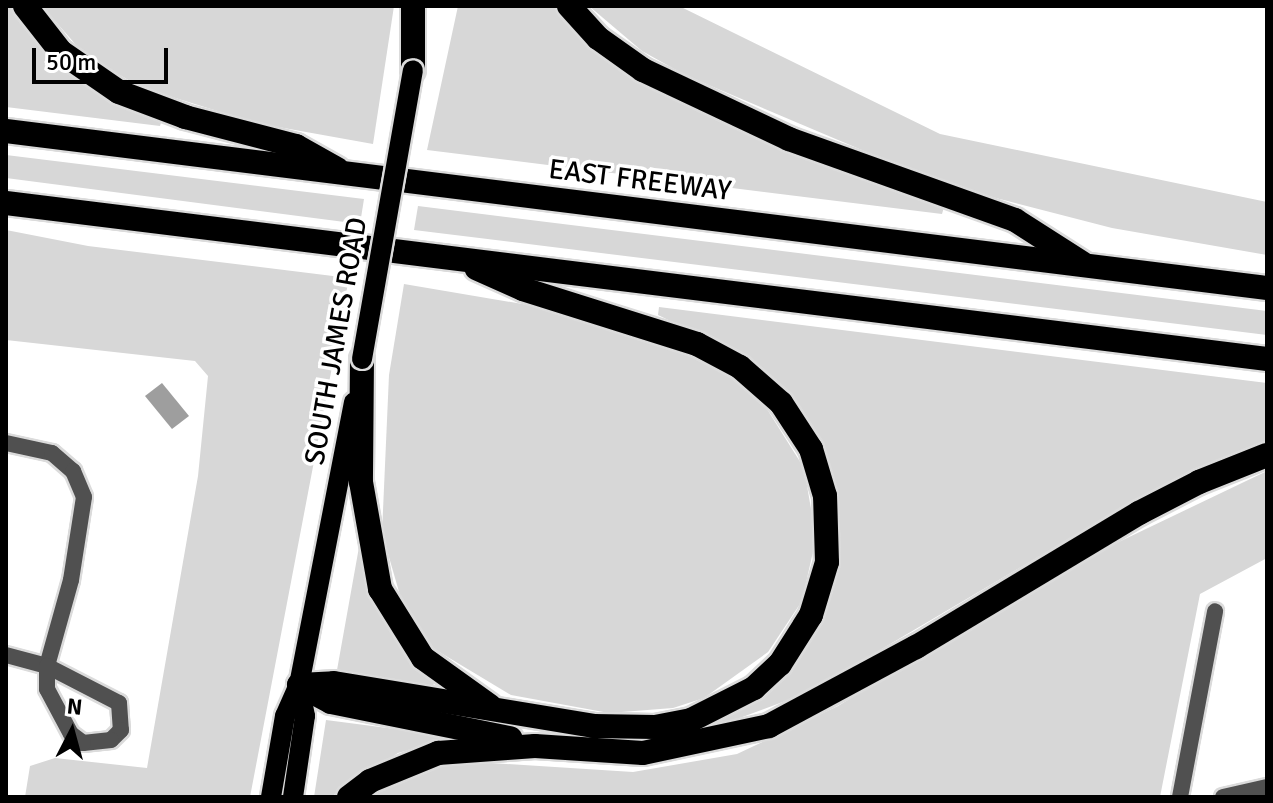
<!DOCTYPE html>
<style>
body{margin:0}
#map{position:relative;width:1273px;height:803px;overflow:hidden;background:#fff;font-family:Signika,sans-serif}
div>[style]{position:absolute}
.green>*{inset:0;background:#d7d7d7}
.water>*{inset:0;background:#9e9e9e}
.roads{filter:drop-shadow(2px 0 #dbdbdb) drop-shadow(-2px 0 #dbdbdb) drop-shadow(0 2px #dbdbdb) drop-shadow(0 -2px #dbdbdb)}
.street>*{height:16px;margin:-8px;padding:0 8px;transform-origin:8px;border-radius:8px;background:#505050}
.primary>*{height:20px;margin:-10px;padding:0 10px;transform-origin:10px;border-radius:10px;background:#000}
.highway>*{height:24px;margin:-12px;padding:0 12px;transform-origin:12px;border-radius:12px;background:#000}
.bridges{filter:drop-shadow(2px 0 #dbdbdb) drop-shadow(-2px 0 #dbdbdb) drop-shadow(0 2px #dbdbdb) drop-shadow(0 -2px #dbdbdb)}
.primary-bridge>*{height:20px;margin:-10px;padding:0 10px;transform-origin:10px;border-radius:10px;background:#000}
span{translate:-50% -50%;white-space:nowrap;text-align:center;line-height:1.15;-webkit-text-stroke:7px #fff;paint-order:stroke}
.street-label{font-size:28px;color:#000}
.frame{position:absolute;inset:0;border:8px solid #000;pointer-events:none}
.north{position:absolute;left:32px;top:691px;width:80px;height:80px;-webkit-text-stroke:6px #fff;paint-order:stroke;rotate:6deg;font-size:22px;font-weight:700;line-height:32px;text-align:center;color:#000}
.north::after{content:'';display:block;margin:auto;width:28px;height:36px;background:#000;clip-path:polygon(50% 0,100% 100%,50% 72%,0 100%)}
.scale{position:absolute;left:32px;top:48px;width:136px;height:36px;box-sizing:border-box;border:4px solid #000;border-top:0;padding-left:10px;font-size:24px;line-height:28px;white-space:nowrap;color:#000;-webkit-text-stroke:6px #fff;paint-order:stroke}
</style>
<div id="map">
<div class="green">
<div style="clip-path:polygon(6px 6px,15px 6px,65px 68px,124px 105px,162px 119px,160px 126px,6px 107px)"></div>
<div style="clip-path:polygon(42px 6px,394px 6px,373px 144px,256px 123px,140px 87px,83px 53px)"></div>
<div style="clip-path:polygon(458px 6px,562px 6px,580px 28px,944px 207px,942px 214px,427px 150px)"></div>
<div style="clip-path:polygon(589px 6px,679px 6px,940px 134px,1267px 202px,1267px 255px,1112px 228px,942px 184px,685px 75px,642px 51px)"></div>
<div style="clip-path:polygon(6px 155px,364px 199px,360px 224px,6px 178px)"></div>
<div style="clip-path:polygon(418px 206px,1267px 311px,1267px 335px,414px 230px)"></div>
<div style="clip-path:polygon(6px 230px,88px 246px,349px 278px,250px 797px,25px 797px,30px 766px,55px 758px,147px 768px,198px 476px,208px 376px,195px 361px,6px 340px)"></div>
<div style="clip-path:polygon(404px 284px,540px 307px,690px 351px,737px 381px,767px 409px,804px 468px,816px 538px,802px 601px,768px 652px,704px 698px,673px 708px,609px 713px,511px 695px,431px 647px,404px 609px,382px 533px,389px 375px)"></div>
<div style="clip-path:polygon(659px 307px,1267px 383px,1267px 441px,1164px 485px,1101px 520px,807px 693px,702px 732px,701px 726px,752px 699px,838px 552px,839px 524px,821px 447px,794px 403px,748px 359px,658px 315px)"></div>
<div style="clip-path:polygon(1267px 471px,1267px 558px,1200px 594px,1160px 797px,371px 797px,423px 769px,460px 761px,633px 772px,737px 754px,838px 706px,1056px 572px)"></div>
<div style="clip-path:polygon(359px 547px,383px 621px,434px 682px,433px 689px,337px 670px)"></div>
<div style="clip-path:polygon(326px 720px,457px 737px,398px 753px,331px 797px,314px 797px)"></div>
</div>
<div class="water">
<div style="clip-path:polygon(162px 383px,189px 416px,172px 429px,145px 396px)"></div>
</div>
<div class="roads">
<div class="street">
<div style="left:6px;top:443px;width:47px;rotate:12.3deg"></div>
<div style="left:52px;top:453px;width:28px;rotate:41deg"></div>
<div style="left:73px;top:471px;width:28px;rotate:67deg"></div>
<div style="left:84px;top:497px;width:84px;rotate:98.9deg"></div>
<div style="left:71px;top:580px;width:89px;rotate:105.6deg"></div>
<div style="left:47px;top:666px;width:42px;rotate:-165deg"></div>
<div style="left:47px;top:666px;width:81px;rotate:27.2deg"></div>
<div style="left:119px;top:703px;width:27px;rotate:86deg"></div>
<div style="left:121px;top:730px;width:14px;rotate:135deg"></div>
<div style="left:111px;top:740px;width:28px;rotate:174deg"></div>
<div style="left:83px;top:743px;width:15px;rotate:-143deg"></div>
<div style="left:71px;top:734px;width:51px;rotate:-118.1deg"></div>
<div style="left:47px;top:689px;width:23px;rotate:-90deg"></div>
<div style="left:1180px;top:797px;width:189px;rotate:-79.3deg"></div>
<div style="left:1223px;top:797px;width:45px;rotate:-12.8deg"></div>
</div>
<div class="primary">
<div style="left:271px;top:797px;width:82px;rotate:-80.2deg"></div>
<div style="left:285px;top:716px;width:34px;rotate:-66deg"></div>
<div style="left:299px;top:685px;width:288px;rotate:-79deg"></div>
<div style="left:293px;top:797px;width:82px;rotate:-81.6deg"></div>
<div style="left:305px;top:716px;width:32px;rotate:-101deg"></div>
</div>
<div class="highway">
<div style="left:25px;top:6px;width:58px;rotate:52deg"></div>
<div style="left:61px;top:52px;width:70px;rotate:34.6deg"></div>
<div style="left:119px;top:92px;width:71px;rotate:20.7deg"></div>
<div style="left:185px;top:117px;width:115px;rotate:14.6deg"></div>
<div style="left:296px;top:146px;width:47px;rotate:29.3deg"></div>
<div style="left:413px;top:6px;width:64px;rotate:90deg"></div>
<div style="left:569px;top:6px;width:43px;rotate:47.8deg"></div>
<div style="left:598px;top:38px;width:55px;rotate:35.4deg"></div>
<div style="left:643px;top:70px;width:161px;rotate:25.3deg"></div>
<div style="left:789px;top:139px;width:240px;rotate:19.7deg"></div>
<div style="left:1015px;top:220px;width:80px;rotate:32.7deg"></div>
<div style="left:6px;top:131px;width:1271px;rotate:7.1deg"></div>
<div style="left:6px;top:203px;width:1271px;rotate:7.05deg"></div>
<div style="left:362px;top:359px;width:123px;rotate:90.5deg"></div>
<div style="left:361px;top:482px;width:109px;rotate:79.9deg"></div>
<div style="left:380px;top:589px;width:81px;rotate:58.1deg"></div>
<div style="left:423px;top:658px;width:82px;rotate:35.6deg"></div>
<div style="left:299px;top:685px;width:35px;rotate:-3deg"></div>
<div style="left:334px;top:683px;width:263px;rotate:9.4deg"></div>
<div style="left:593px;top:726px;width:62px;rotate:0.9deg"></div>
<div style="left:655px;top:727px;width:37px;rotate:-11deg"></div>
<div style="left:691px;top:720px;width:71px;rotate:-26.9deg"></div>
<div style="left:754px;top:688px;width:35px;rotate:-43deg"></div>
<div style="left:780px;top:664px;width:58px;rotate:-57.7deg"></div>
<div style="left:811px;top:615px;width:55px;rotate:-73.2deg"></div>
<div style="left:827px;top:562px;width:66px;rotate:-91.7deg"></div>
<div style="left:825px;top:496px;width:49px;rotate:-106.6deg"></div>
<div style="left:811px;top:449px;width:55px;rotate:-123.1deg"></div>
<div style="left:781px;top:403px;width:55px;rotate:-138.7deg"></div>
<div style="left:740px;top:367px;width:49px;rotate:-151.9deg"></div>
<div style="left:697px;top:344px;width:182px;rotate:-162.5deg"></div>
<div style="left:523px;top:289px;width:51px;rotate:-155.9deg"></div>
<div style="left:299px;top:685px;width:36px;rotate:28deg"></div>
<div style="left:331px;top:702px;width:183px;rotate:11.4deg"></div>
<div style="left:349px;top:797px;width:26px;rotate:-37deg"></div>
<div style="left:370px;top:781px;width:74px;rotate:-22.4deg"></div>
<div style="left:438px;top:753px;width:97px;rotate:-4.1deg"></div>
<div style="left:535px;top:746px;width:108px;rotate:3.7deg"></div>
<div style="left:643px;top:753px;width:129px;rotate:-12.1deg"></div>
<div style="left:769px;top:726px;width:167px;rotate:-28.3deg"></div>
<div style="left:916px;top:647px;width:260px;rotate:-31deg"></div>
<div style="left:1139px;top:513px;width:68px;rotate:-27.3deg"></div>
<div style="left:1199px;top:482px;width:73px;rotate:-21.7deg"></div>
</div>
</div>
<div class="bridges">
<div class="primary-bridge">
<div style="left:362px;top:359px;width:293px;rotate:-80deg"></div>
</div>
</div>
<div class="street-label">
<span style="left:640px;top:180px;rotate:7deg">EAST FREEWAY</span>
<span style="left:336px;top:341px;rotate:-80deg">SOUTH JAMES ROAD</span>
</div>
<div class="frame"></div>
<div class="north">N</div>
<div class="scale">50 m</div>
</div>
